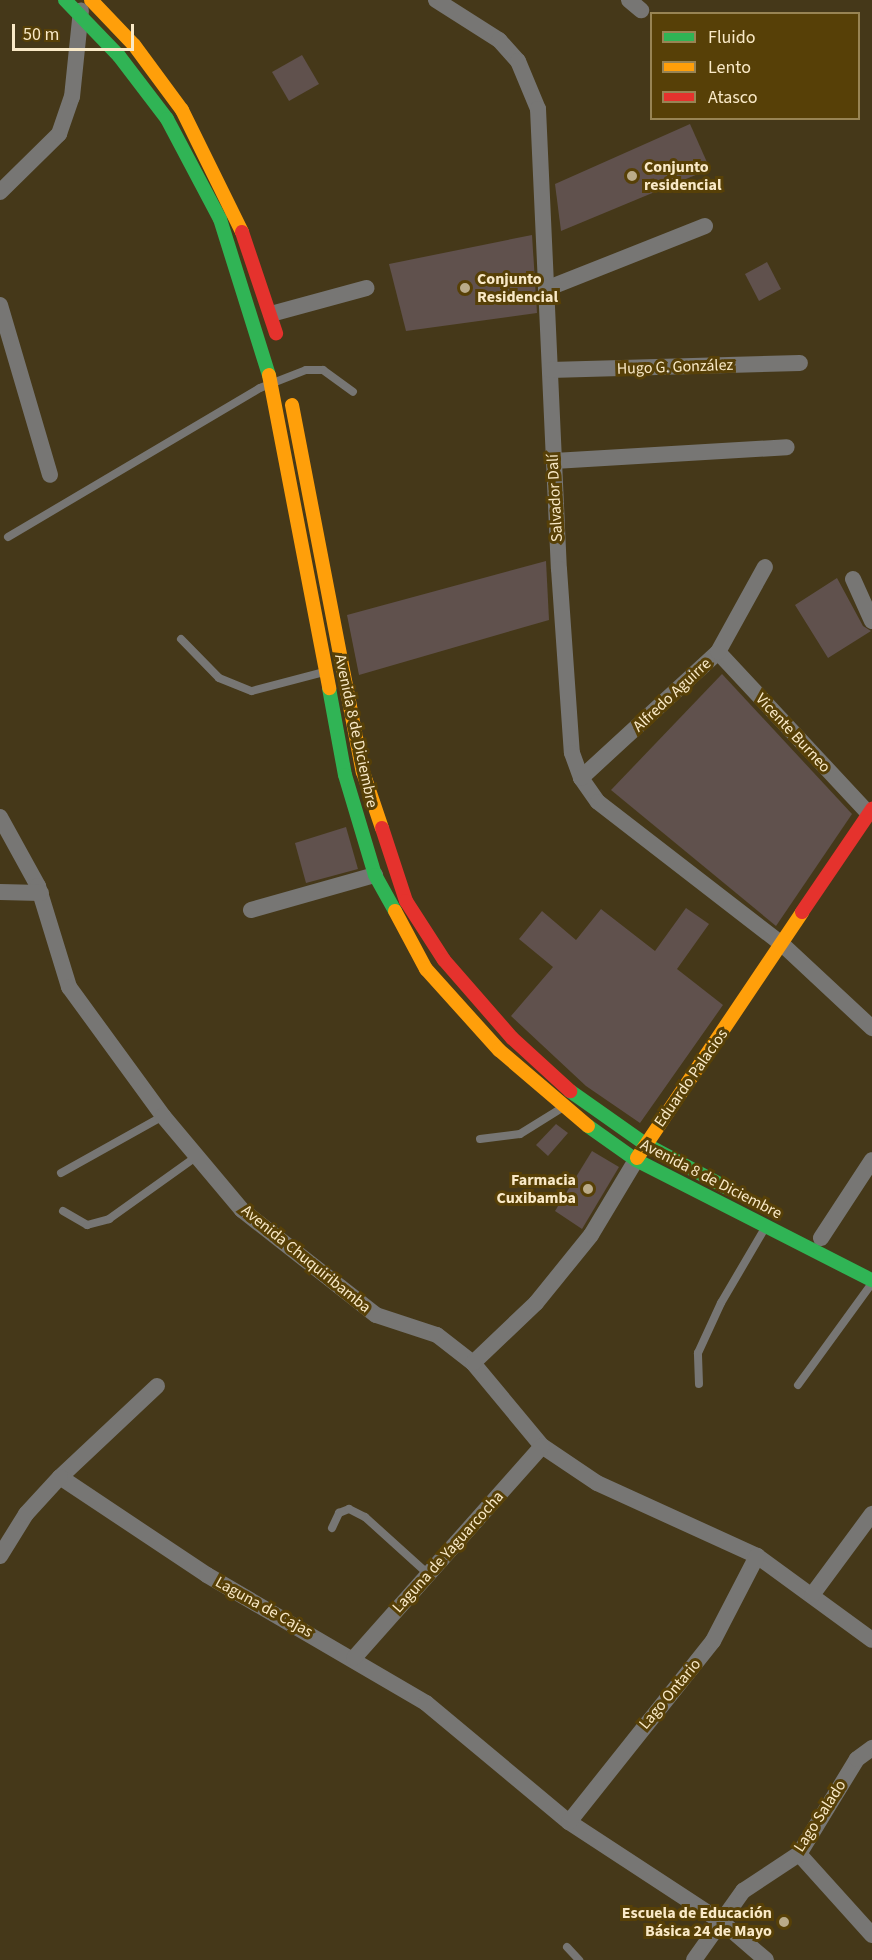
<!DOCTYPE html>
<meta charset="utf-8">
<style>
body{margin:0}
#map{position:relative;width:872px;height:1960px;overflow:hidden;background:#453819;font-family:"Source Sans 3",sans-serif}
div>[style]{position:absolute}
.building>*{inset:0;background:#60514d}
.lane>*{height:8px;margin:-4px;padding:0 4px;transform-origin:4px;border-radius:4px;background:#777674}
.street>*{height:16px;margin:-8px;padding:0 8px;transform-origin:8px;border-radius:8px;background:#777674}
.fast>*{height:14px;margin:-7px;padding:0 7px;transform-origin:7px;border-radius:7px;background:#30b455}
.slow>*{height:14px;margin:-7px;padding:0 7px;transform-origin:7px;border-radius:7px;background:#ff9f0a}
.jam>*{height:14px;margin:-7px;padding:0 7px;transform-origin:7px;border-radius:7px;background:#e5322d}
.dots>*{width:16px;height:16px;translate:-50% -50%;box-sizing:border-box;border:3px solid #574007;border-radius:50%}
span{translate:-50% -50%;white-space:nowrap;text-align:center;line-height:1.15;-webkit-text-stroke:6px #574007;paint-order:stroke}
.poi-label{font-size:16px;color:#f9e9c7;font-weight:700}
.left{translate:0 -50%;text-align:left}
.right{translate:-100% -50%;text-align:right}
.street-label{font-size:16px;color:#f9e9c7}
.legend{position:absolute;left:650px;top:12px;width:210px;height:108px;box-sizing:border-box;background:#574007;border:2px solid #988454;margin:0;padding:8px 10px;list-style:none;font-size:18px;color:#f9e9c7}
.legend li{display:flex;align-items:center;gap:12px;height:30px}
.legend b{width:30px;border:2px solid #988454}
.scale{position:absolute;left:12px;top:24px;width:122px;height:27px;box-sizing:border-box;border:3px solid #f9e9c7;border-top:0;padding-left:8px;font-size:18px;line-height:21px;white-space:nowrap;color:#f9e9c7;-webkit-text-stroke:4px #574007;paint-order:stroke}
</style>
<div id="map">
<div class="building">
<div style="clip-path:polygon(302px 55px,319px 84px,289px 101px,272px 72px)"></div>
<div style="clip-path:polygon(690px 124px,710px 169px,561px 231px,555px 184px)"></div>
<div style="clip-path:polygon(532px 235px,537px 313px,406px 331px,389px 264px)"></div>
<div style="clip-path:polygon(767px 262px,781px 289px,759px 301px,745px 274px)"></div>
<div style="clip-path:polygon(546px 561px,549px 620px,359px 675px,347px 615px)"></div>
<div style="clip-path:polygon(837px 578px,863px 626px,871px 631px,828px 658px,795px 605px)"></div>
<div style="clip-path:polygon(722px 674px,852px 814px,776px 926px,611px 790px)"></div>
<div style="clip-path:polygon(346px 827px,358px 869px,306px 883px,295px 843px)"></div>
<div style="clip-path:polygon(686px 908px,709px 924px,677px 969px,723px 1005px,640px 1123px,586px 1086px,511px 1016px,553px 967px,519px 939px,542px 911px,576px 940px,601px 909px,655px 951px)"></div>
<div style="clip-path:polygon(556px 1124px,568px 1133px,548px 1156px,536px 1145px)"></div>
<div style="clip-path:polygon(592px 1151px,619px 1167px,582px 1229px,555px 1211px)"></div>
</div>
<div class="lane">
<div style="left:8px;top:537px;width:293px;rotate:-30.6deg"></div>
<div style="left:260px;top:388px;width:49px;rotate:-21.4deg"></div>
<div style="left:306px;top:370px;width:17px"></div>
<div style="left:323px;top:370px;width:37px;rotate:36deg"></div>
<div style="left:181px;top:639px;width:54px;rotate:45.7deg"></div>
<div style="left:219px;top:678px;width:35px;rotate:22deg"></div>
<div style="left:252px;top:691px;width:74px;rotate:-14.8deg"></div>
<div style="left:480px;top:1139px;width:40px;rotate:-7.1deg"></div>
<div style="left:520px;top:1134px;width:49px;rotate:-31.8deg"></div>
<div style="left:61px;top:1173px;width:117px;rotate:-29.2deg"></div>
<div style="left:63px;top:1211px;width:28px;rotate:30deg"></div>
<div style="left:87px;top:1225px;width:23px;rotate:-15deg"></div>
<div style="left:109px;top:1219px;width:108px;rotate:-35.6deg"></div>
<div style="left:699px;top:1384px;width:31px;rotate:-92deg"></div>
<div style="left:698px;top:1353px;width:55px;rotate:-65.3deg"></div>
<div style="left:721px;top:1303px;width:87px;rotate:-59.6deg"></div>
<div style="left:798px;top:1385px;width:126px;rotate:-54deg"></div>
<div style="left:332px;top:1528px;width:17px;rotate:-65deg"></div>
<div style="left:339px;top:1513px;width:11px;rotate:-22deg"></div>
<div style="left:349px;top:1509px;width:18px;rotate:27deg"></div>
<div style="left:365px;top:1517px;width:85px;rotate:42.1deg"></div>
<div style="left:567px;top:1947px;width:18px;rotate:47deg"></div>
</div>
<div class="street">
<div style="left:436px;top:0;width:75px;rotate:32.4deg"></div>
<div style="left:499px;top:40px;width:28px;rotate:48deg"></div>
<div style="left:518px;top:61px;width:52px;rotate:67.4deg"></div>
<div style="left:538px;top:109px;width:460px;rotate:87.4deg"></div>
<div style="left:559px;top:569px;width:184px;rotate:86deg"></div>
<div style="left:572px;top:753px;width:27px;rotate:70deg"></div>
<div style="left:581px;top:778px;width:29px;rotate:55deg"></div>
<div style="left:598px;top:802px;width:234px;rotate:37.7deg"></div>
<div style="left:783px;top:945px;width:122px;rotate:43deg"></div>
<div style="left:629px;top:0;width:16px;rotate:40deg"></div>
<div style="left:0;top:192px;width:83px;rotate:-44.5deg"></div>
<div style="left:59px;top:134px;width:39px;rotate:-71deg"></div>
<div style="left:72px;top:97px;width:87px;rotate:-84.1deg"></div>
<div style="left:546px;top:289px;width:171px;rotate:-21.6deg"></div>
<div style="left:0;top:305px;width:177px;rotate:73.6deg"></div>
<div style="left:271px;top:314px;width:99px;rotate:-15.2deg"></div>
<div style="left:550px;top:370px;width:250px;rotate:-1.6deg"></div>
<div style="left:554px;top:461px;width:233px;rotate:-3.4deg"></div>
<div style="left:853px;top:579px;width:46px;rotate:65.7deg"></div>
<div style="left:718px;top:652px;width:221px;rotate:47deg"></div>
<div style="left:581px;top:778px;width:186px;rotate:-42.6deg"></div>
<div style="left:718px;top:652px;width:97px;rotate:-61.1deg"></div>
<div style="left:0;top:817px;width:79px;rotate:61.2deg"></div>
<div style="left:38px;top:886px;width:106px;rotate:72.9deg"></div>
<div style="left:69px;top:987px;width:160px;rotate:53.9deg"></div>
<div style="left:163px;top:1116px;width:123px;rotate:50deg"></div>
<div style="left:242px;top:1210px;width:170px;rotate:38.1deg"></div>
<div style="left:376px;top:1315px;width:64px;rotate:18.2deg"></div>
<div style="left:437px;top:1335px;width:46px;rotate:37.9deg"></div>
<div style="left:473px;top:1363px;width:108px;rotate:50.3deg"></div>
<div style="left:542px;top:1446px;width:66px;rotate:33.9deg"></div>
<div style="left:597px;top:1483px;width:176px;rotate:24.5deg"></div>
<div style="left:757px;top:1556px;width:142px;rotate:36.1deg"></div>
<div style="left:0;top:892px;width:41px;rotate:1.4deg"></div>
<div style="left:251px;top:910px;width:129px;rotate:-15.8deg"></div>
<div style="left:821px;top:1238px;width:93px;rotate:-56.8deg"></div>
<div style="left:473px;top:1363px;width:87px;rotate:-43.6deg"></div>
<div style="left:536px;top:1303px;width:87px;rotate:-51deg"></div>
<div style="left:591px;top:1235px;width:87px;rotate:-59deg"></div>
<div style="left:157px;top:1386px;width:133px;rotate:136.8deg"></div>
<div style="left:60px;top:1477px;width:177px;rotate:33.7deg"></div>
<div style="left:207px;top:1575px;width:254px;rotate:30.3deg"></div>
<div style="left:426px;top:1703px;width:186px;rotate:39.8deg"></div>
<div style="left:569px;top:1822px;width:183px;rotate:33.2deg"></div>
<div style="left:722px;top:1922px;width:58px;rotate:40.8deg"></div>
<div style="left:0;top:1556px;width:49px;rotate:-58.2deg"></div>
<div style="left:26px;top:1514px;width:50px;rotate:-47.4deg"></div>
<div style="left:812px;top:1595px;width:101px;rotate:-53.5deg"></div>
<div style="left:354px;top:1658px;width:283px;rotate:-48.4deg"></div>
<div style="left:569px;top:1822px;width:231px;rotate:-51.5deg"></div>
<div style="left:713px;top:1641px;width:96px;rotate:-62.6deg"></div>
<div style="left:799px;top:1854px;width:109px;rotate:48deg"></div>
<div style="left:694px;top:1960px;width:85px;rotate:-54.6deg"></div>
<div style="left:743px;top:1891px;width:67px;rotate:-33.5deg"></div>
<div style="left:799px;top:1854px;width:111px;rotate:-58.6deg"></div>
<div style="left:857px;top:1759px;width:19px;rotate:-36deg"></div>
</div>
<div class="fast">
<div style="left:65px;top:0;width:78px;rotate:46deg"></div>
<div style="left:119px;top:56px;width:79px;rotate:52.7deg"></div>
<div style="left:167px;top:119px;width:113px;rotate:62.1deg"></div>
<div style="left:220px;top:219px;width:164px;rotate:72.6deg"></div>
<div style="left:329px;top:688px;width:88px;rotate:79.6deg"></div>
<div style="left:345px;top:775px;width:104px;rotate:73.3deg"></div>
<div style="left:375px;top:875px;width:41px;rotate:60.9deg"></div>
<div style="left:570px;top:1091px;width:92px;rotate:35.2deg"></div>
<div style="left:645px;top:1144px;width:95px;rotate:28.2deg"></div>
<div style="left:588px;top:1126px;width:59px;rotate:35.3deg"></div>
<div style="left:636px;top:1160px;width:265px;rotate:27deg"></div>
</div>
<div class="slow">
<div style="left:91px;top:0;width:62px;rotate:46.3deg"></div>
<div style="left:134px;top:45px;width:81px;rotate:53.6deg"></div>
<div style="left:182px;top:110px;width:136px;rotate:63.8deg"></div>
<div style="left:269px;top:375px;width:319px;rotate:79.1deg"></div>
<div style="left:292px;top:405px;width:374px;rotate:79.1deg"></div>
<div style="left:363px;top:772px;width:59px;rotate:71.3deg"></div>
<div style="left:395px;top:911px;width:66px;rotate:61.9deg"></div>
<div style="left:426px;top:969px;width:109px;rotate:48deg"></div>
<div style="left:499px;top:1050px;width:117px;rotate:40.5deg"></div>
<div style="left:637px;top:1158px;width:296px;rotate:-56.1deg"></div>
</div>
<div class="jam">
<div style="left:242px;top:232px;width:107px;rotate:71.4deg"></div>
<div style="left:382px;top:828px;width:77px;rotate:71.8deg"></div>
<div style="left:406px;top:901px;width:70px;rotate:57.2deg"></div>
<div style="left:444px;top:960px;width:103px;rotate:48.9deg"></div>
<div style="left:512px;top:1038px;width:79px;rotate:42.4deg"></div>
<div style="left:802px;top:912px;width:125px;rotate:-55.8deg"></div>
</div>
<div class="dots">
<div style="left:632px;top:176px;background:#baab8a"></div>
<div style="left:465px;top:288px;background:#baab8a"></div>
<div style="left:588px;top:1189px;background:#baab8a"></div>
<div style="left:784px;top:1922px;background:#baab8a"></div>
</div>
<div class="poi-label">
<span class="left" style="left:644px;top:176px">Conjunto<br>residencial</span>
<span class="left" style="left:477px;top:288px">Conjunto<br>Residencial</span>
<span class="right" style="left:576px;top:1189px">Farmacia<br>Cuxibamba</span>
<span class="right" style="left:772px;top:1922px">Escuela de Educación<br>Básica 24 de Mayo</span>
</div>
<div class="street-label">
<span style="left:675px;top:367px;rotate:-2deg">Hugo G. González</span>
<span style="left:555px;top:498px;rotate:-93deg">Salvador Dalí</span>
<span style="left:672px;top:695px;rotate:-43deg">Alfredo Aguirre</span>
<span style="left:356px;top:731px;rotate:78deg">Avenida 8 de Diciembre</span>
<span style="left:793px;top:733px;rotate:47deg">Vicente Burneo</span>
<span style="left:691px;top:1078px;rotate:-55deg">Eduardo Palacios</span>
<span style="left:711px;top:1179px;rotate:27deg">Avenida 8 de Diciembre</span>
<span style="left:306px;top:1259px;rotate:39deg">Avenida Chuquiribamba</span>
<span style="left:448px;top:1552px;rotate:-48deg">Laguna de Yaguarcocha</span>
<span style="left:264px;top:1607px;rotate:29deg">Laguna de Cajas</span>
<span style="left:670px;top:1694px;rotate:-50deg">Lago Ontario</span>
<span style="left:820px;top:1816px;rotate:-57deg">Lago Salado</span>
</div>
<ul class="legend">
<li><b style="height:8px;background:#30b455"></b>Fluido</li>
<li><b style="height:8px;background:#ff9f0a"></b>Lento</li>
<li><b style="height:8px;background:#e5322d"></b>Atasco</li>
</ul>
<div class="scale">50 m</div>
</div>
